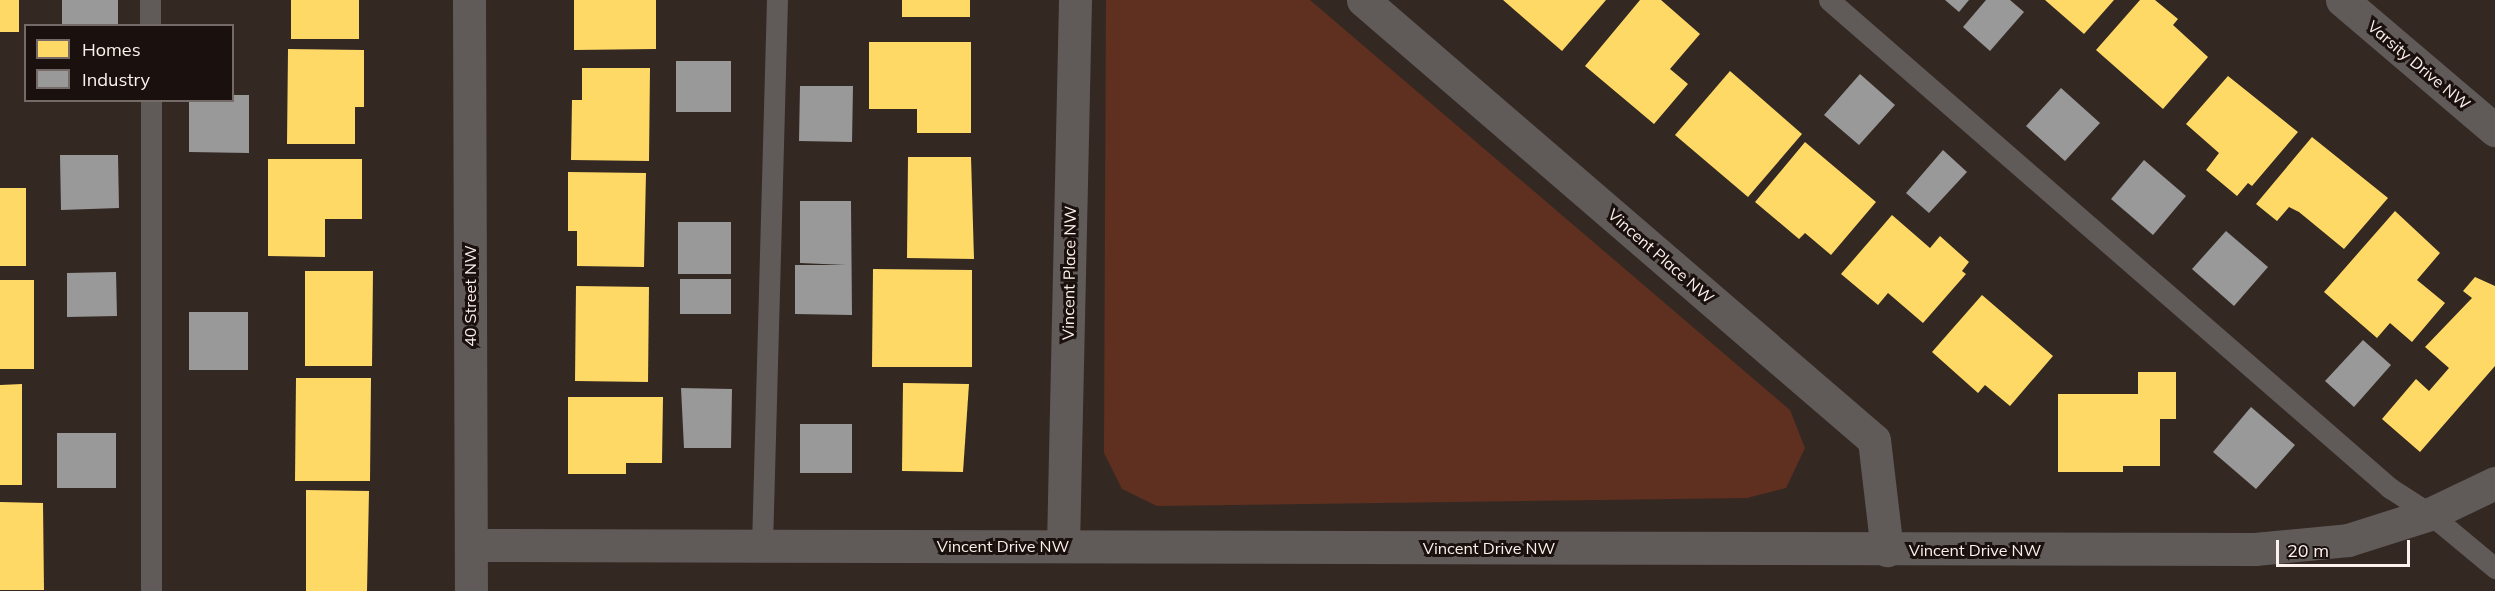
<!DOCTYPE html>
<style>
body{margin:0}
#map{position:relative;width:2495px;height:591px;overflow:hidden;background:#342823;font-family:Mulish,sans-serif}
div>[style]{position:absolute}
.green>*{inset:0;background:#5f3020}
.homes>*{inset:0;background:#ffd966}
.industry>*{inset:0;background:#999}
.service>*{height:21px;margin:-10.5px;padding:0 10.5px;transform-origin:10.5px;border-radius:10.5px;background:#605b59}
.minor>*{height:33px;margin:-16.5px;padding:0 16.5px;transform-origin:16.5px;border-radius:16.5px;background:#605b59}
span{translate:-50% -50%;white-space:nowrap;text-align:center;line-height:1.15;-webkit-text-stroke:6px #1a100d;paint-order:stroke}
.street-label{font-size:16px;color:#fdf1ed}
.legend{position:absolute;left:24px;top:24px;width:210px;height:78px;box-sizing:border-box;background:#1a100d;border:2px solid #756a67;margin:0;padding:8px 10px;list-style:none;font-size:18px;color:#fdf1ed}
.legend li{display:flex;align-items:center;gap:12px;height:30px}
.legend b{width:30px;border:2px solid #756a67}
.scale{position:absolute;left:2276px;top:540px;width:134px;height:27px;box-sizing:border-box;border:3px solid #fdf1ed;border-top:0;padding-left:8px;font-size:18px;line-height:21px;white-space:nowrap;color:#fdf1ed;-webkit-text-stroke:4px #1a100d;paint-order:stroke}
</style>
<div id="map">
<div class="green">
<div style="clip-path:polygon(1106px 0,1310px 0,1790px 410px,1805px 448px,1786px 488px,1747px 498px,1157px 506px,1122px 489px,1104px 453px)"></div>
</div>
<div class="homes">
<div style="clip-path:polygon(0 0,19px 0,19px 32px,0 32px)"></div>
<div style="clip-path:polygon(291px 0,359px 0,359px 39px,291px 39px)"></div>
<div style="clip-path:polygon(574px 0,656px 0,656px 49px,574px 50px)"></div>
<div style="clip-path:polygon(902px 0,970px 0,970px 17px,902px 17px)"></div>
<div style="clip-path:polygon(1503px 0,1606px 0,1562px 51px)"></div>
<div style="clip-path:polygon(1640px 0,1661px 0,1700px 34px,1670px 69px,1688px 84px,1654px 124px,1585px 66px)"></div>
<div style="clip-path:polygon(2045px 0,2114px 0,2084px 34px)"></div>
<div style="clip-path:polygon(2140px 0,2155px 0,2178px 19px,2173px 25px,2208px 57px,2163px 109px,2096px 50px)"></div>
<div style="clip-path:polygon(869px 42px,971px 42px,971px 133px,917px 133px,917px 109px,869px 109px)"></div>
<div style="clip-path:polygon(288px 49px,364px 50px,364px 107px,355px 107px,355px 144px,287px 144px)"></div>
<div style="clip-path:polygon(582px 68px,650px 68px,649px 161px,571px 160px,572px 100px,582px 100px)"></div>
<div style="clip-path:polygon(1730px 71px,1802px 134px,1748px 197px,1675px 135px)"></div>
<div style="clip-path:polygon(2228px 76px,2298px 132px,2252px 186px,2248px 183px,2237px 196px,2206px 170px,2219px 153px,2186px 124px)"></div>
<div style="clip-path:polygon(2312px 137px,2388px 198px,2344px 249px,2299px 212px,2289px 207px,2277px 221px,2256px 204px)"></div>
<div style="clip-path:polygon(1805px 142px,1876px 202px,1831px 255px,1805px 233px,1799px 239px,1755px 202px)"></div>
<div style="clip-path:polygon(908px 157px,971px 157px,974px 259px,907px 258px)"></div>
<div style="clip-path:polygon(268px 159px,362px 159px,362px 219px,325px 219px,325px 257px,268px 256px)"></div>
<div style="clip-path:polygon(568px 172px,646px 173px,644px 267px,577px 266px,577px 231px,568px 231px)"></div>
<div style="clip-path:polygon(0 188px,26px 188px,26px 266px,0 266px)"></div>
<div style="clip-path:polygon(2395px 211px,2440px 253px,2417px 280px,2445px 303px,2412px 342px,2390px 323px,2377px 338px,2324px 292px)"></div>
<div style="clip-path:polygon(1892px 215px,1930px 248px,1940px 236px,1969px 262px,1962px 271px,1966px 274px,1923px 323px,1888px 293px,1878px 305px,1841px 274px)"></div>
<div style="clip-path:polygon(873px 269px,972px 270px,972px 367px,872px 367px)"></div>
<div style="clip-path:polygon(305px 271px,373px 271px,372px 366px,305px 366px)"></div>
<div style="clip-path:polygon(2475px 277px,2495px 286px,2495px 366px,2420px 452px,2382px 419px,2416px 379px,2429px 391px,2449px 368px,2425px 347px,2472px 298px,2463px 291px)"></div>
<div style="clip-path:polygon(0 280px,34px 280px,34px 369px,0 369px)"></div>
<div style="clip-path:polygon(576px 286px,649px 287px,648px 382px,575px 381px)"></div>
<div style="clip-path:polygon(1982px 295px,2053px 356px,2010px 406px,1985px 385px,1978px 393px,1932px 352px)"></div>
<div style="clip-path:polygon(2138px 372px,2176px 372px,2176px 419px,2160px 419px,2160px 466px,2123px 466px,2123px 472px,2058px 472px,2058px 394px,2138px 394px)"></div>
<div style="clip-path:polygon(296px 378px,371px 378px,370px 481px,295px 481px)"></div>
<div style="clip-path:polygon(903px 383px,969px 384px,963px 472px,902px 471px)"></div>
<div style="clip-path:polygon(22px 384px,22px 485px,0 485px,0 385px)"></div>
<div style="clip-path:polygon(568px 397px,663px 397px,662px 463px,626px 463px,626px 474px,568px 474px)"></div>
<div style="clip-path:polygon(306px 490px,369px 491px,367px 591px,306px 591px)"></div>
<div style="clip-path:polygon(0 502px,43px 503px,44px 590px,0 590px)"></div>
</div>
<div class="industry">
<div style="clip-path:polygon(62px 0,118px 0,118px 26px,62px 26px)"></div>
<div style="clip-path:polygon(1945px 0,1969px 0,1959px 12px)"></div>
<div style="clip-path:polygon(1986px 0,2010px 0,2024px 12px,1990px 51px,1963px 27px)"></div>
<div style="clip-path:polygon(676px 61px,731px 61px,731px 112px,676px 112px)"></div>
<div style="clip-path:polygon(1860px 74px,1895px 105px,1859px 145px,1824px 115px)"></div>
<div style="clip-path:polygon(800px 86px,853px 86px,852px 142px,799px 141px)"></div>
<div style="clip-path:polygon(2061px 88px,2100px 123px,2065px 161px,2026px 126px)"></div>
<div style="clip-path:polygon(232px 95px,249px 95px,249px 153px,189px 152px,189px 100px,232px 100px)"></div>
<div style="clip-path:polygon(1943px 150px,1967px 172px,1929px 213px,1906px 193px)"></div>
<div style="clip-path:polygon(60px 155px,118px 155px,119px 208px,61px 210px)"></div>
<div style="clip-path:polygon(2144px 160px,2186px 196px,2153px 235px,2111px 199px)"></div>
<div style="clip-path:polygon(800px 201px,851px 201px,852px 315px,795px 314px,795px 265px,846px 265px,800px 263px)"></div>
<div style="clip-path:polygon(678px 222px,731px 222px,731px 274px,678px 274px)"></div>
<div style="clip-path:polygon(2226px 231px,2268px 267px,2234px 306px,2192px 269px)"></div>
<div style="clip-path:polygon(116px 272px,117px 316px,67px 317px,67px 273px)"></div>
<div style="clip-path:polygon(680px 279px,731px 279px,731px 314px,680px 314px)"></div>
<div style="clip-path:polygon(189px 312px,248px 312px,248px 370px,189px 370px)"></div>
<div style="clip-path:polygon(2363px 340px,2391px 365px,2354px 407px,2325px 381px)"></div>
<div style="clip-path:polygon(681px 388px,732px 389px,731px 448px,684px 448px)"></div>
<div style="clip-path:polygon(2251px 407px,2295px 445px,2256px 489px,2213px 452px)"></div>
<div style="clip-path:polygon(800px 424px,852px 424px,852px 473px,800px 473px)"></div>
<div style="clip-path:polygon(57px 433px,116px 433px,116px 488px,57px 488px)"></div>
</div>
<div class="service">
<div style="left:150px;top:0;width:26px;rotate:90deg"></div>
<div style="left:1829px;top:0;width:744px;rotate:41.02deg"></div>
<div style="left:2390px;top:488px;width:48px;rotate:33deg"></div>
<div style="left:2430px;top:514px;width:85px;rotate:39.7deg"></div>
<div style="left:151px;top:100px;width:491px;rotate:90deg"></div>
<div style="left:762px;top:546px;width:546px;rotate:-88.43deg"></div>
</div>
<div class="minor">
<div style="left:469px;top:0;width:591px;rotate:89.81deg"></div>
<div style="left:1363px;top:0;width:674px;rotate:40.73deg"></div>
<div style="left:1874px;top:440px;width:111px;rotate:83.3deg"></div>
<div style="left:2342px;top:0;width:201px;rotate:40.4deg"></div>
<div style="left:471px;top:545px;width:1784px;rotate:0.13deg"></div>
<div style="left:2255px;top:549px;width:93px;rotate:-5.5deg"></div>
<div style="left:2348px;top:540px;width:86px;rotate:-17.6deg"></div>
<div style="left:2430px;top:514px;width:72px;rotate:-25.5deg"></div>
<div style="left:1063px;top:546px;width:546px;rotate:-88.74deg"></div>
</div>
<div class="street-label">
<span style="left:2419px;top:65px;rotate:40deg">Varsity Drive NW</span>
<span style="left:1661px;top:256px;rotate:41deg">Vincent Place NW</span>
<span style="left:1069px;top:273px;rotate:-89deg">Vincent Place NW</span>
<span style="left:470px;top:296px;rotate:-90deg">40 Street NW</span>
<span style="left:1003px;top:546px">Vincent Drive NW</span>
<span style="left:1489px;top:548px">Vincent Drive NW</span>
<span style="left:1975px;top:550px">Vincent Drive NW</span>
</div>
<ul class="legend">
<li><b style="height:16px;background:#ffd966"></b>Homes</li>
<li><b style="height:16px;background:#999"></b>Industry</li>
</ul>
<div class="scale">20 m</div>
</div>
